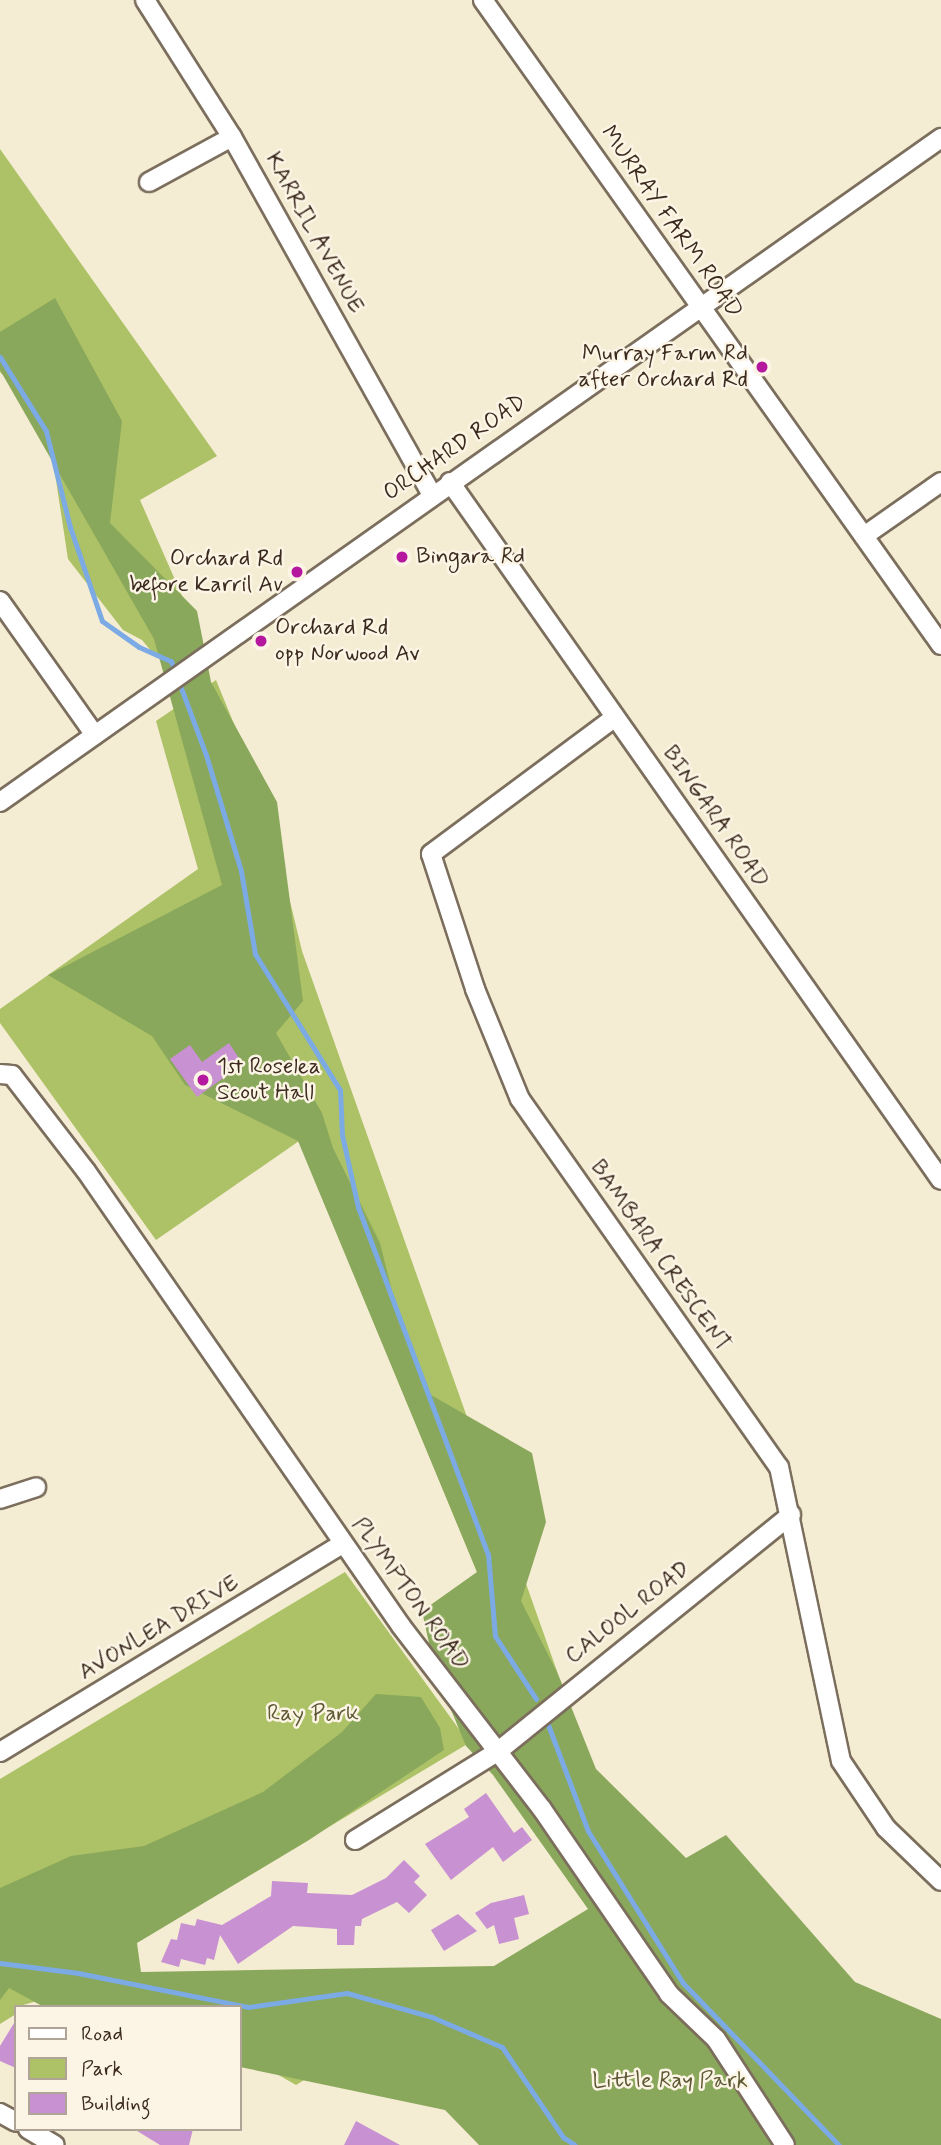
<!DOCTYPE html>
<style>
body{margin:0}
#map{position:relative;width:941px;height:2145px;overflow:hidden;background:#f4ecd3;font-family:Mynerve,sans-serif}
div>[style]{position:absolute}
.green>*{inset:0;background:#adc266}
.forest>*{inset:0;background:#8aa85b}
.stream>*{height:5px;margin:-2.5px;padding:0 2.5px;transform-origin:2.5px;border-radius:2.5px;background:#7caae5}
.building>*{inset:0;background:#c891d1}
.roads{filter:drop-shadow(2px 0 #7c6e5d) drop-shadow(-2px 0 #7c6e5d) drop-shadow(0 2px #7c6e5d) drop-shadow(0 -2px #7c6e5d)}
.minor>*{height:18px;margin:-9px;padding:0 9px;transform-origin:9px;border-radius:9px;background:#fff}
.dots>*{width:19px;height:19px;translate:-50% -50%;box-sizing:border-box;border:4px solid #fcf5e5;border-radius:50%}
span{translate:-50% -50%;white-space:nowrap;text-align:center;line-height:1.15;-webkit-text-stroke:5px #fcf5e5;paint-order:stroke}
.street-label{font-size:23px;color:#3b2a1e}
.poi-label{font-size:23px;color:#3b2a1e}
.right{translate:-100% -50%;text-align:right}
.left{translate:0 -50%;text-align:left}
.park-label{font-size:23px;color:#5d5834}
.legend{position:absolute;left:14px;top:2005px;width:228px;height:126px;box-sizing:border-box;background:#fcf5e5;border:2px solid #afa495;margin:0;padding:9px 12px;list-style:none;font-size:21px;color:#3b2a1e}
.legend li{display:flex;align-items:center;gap:14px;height:35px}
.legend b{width:35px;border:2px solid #afa495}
</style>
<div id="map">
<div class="green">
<div style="clip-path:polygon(0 149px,217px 456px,140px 500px,197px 630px,157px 658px,142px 640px,123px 630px,68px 559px,47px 421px,0 372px)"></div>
<div style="clip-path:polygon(216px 680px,266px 802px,302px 951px,558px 1674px,477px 1572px,299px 1141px,156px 1240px,0 1023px,0 1009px,198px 869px,156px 721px)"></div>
<div style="clip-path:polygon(345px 1572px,469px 1743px,90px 1970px,383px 2031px,296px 2085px,240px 2053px,240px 2007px,45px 2007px,37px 2001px,16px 2007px,16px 2014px,0 2024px,0 1779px)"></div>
</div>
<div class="forest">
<div style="clip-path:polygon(55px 298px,122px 421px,110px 523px,197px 611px,211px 682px,277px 802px,303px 1001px,276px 1033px,322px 1113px,333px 1148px,380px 1243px,393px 1295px,431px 1395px,532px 1453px,546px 1522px,521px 1601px,558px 1674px,596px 1769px,686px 1858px,726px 1835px,855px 1982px,941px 2019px,941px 2145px,479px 2145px,445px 2110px,240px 2067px,240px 2007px,44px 2007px,9px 1988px,0 2000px,0 1888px,71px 1856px,144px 1846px,263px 1792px,342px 1732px,376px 1694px,421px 1697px,440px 1728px,444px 1750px,309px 1840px,137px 1943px,141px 1972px,494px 1966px,588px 1909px,493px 1775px,466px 1746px,435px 1671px,422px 1611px,477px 1572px,298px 1141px,185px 1085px,152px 1036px,48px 975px,222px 885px,154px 639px,0 370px,0 332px)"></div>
</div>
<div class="stream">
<div style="left:0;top:357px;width:87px;rotate:58.1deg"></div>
<div style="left:46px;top:431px;width:99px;rotate:76deg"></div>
<div style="left:70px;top:527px;width:99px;rotate:71.2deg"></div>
<div style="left:102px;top:621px;width:45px;rotate:35.1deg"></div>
<div style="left:139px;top:647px;width:35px;rotate:24deg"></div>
<div style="left:171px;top:661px;width:100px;rotate:69.6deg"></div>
<div style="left:206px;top:755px;width:121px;rotate:73.2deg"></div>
<div style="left:241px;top:871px;width:84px;rotate:80.4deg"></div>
<div style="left:255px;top:954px;width:160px;rotate:58deg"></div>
<div style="left:340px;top:1090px;width:45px;rotate:87.5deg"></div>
<div style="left:342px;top:1135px;width:74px;rotate:77.5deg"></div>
<div style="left:358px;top:1207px;width:371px;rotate:69.5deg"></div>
<div style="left:488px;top:1554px;width:82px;rotate:85.1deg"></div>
<div style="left:495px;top:1636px;width:75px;rotate:56.9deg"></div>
<div style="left:547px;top:1722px;width:116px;rotate:69.4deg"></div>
<div style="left:588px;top:1831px;width:179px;rotate:58deg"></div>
<div style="left:683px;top:1983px;width:225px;rotate:46.1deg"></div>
<div style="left:0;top:1963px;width:79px;rotate:7.3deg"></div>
<div style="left:78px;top:1973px;width:173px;rotate:11.3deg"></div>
<div style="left:248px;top:2007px;width:100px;rotate:-8deg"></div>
<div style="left:347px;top:1993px;width:88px;rotate:15.8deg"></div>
<div style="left:432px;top:2017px;width:76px;rotate:23.2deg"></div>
<div style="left:502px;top:2047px;width:109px;rotate:55.9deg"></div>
<div style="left:563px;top:2137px;width:14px;rotate:34deg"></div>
</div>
<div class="building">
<div style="clip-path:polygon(229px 1043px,243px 1064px,197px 1097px,170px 1059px,190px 1045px,202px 1062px)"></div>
<div style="clip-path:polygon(486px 1793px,514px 1833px,522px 1827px,532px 1840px,503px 1862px,493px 1847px,451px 1880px,425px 1844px,469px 1817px,464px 1809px)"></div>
<div style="clip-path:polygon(404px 1860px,420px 1876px,414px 1882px,427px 1895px,409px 1913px,397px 1902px,362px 1919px,361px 1926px,355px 1926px,354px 1945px,337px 1945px,337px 1929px,293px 1926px,238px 1964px,220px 1935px,214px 1960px,207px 1958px,205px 1965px,181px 1959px,179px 1967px,161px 1962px,171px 1939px,177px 1940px,181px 1923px,195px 1926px,197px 1919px,222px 1925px,271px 1896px,272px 1881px,308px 1883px,307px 1893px,352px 1895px,386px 1878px)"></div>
<div style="clip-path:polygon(524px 1895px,529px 1914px,514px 1918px,519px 1939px,499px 1944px,494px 1925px,487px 1929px,475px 1913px,491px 1903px)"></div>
<div style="clip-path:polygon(458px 1914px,477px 1931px,444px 1951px,431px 1930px)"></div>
<div style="clip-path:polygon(16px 2020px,16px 2068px,0 2061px,0 2046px)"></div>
<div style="clip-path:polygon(356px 2121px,400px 2145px,344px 2145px)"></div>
<div style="clip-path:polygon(134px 2129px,193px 2129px,189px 2145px,160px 2145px)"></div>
</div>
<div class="roads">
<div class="minor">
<div style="left:145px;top:0;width:162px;rotate:57.6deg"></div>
<div style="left:232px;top:137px;width:410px;rotate:60.8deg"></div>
<div style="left:483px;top:0;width:791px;rotate:54.62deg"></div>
<div style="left:149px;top:182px;width:94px;rotate:-28.5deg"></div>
<div style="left:450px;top:482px;width:853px;rotate:54.88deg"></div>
<div style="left:864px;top:536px;width:94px;rotate:-35deg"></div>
<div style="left:0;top:601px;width:164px;rotate:54.7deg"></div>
<div style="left:614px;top:718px;width:228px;rotate:143.4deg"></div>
<div style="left:431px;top:854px;width:142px;rotate:71.9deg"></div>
<div style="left:475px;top:989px;width:119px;rotate:67.8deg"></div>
<div style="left:520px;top:1099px;width:450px;rotate:54.9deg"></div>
<div style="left:779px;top:1467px;width:300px;rotate:78.1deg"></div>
<div style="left:841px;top:1761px;width:81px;rotate:56.1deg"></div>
<div style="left:886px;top:1828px;width:76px;rotate:43.9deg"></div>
<div style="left:0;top:802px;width:1152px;rotate:-35.21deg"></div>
<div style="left:0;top:1074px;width:12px;rotate:5deg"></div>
<div style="left:12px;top:1075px;width:121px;rotate:52.4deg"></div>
<div style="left:86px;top:1171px;width:553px;rotate:55.3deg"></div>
<div style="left:401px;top:1626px;width:231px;rotate:52.4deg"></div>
<div style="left:542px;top:1809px;width:224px;rotate:55.5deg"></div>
<div style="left:669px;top:1994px;width:65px;rotate:43.8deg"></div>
<div style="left:716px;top:2039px;width:126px;rotate:56.9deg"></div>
<div style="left:0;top:1499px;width:38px;rotate:-18deg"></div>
<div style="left:0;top:1752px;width:400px;rotate:-31.3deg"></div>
<div style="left:355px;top:1840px;width:167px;rotate:-31.8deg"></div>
<div style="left:497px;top:1752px;width:378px;rotate:-38.9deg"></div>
<div style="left:0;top:2113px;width:18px;rotate:29deg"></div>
<div style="left:28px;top:2129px;width:31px;rotate:31deg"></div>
</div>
</div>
<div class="dots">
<div style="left:762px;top:367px;background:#b5179e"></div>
<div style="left:402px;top:557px;background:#b5179e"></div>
<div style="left:297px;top:572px;background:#b5179e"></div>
<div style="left:261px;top:641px;background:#b5179e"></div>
<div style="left:203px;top:1080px;background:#b5179e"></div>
</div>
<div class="street-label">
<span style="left:671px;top:222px;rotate:55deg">MURRAY FARM ROAD</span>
<span style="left:314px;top:233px;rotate:61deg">KARRIL AVENUE</span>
<span style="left:455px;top:448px;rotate:-35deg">ORCHARD ROAD</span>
<span style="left:715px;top:817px;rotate:55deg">BINGARA ROAD</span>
<span style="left:660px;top:1256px;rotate:55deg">BAMBARA CRESCENT</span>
<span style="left:410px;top:1594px;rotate:54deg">PLYMPTON ROAD</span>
<span style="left:628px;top:1613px;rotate:-38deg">CALOOL ROAD</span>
<span style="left:159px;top:1628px;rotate:-31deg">AVONLEA DRIVE</span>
</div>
<div class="poi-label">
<span class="right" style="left:748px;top:367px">Murray Farm Rd<br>after Orchard Rd</span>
<span class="left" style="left:416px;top:557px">Bingara Rd</span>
<span class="right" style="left:283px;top:572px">Orchard Rd<br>before Karril Av</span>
<span class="left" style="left:275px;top:641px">Orchard Rd<br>opp Norwood Av</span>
<span class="left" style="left:217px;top:1080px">1st Roselea<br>Scout Hall</span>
</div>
<div class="park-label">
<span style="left:313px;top:1714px">Ray Park</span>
<span style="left:670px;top:2081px">Little Ray Park</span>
</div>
<ul class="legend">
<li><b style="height:9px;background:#fff"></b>Road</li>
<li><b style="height:19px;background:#adc266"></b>Park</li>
<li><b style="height:19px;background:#c891d1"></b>Building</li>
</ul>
</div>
